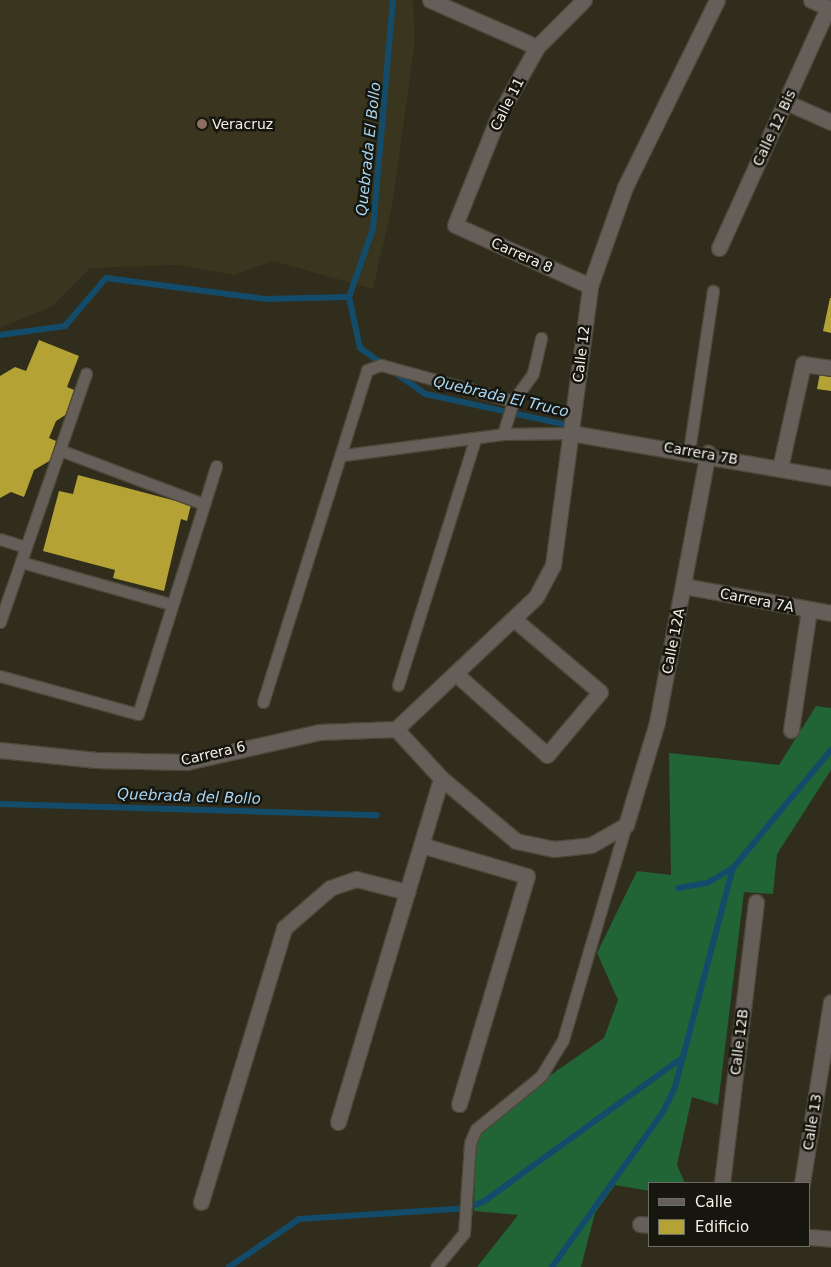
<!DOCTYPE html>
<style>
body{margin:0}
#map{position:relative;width:831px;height:1267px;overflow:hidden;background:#302d1d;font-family:"DejaVu Sans",sans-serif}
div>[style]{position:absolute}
.built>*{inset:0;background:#39351e}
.forest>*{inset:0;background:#216436}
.stream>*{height:6px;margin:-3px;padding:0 3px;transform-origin:3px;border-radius:3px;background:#134c6a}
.building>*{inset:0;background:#b5a235}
.roads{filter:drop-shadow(1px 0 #4b4839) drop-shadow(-1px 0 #4b4839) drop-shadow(0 1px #4b4839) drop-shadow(0 -1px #4b4839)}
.lane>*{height:11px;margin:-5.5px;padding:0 5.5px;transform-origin:5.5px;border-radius:5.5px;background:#655e59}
.street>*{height:15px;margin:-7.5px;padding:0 7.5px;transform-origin:7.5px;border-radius:7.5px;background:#655e59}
.dots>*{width:14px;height:14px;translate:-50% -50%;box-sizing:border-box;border:2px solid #16150e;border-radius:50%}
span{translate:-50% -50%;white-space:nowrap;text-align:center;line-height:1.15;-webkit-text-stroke:5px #16150e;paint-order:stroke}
.street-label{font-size:14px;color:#f3f1e7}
.poi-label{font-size:14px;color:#f3f1e7}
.left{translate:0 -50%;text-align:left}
.water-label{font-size:15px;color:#a8d6f3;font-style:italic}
.legend{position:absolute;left:648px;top:1182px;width:162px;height:65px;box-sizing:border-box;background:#16150e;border:1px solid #6e6d65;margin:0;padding:6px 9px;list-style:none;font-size:15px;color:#f3f1e7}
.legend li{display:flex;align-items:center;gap:10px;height:25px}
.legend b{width:25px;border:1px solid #6e6d65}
</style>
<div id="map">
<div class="built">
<div style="clip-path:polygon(0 0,413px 0,415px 42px,392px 206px,373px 289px,273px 261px,234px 275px,178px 265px,90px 268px,51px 307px,0 328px)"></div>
</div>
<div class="forest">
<div style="clip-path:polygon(816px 706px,831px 708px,831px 770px,777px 854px,773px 894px,744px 892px,718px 1105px,692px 1097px,677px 1165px,685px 1183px,650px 1183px,650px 1191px,615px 1185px,595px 1213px,581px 1267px,477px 1267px,518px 1215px,474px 1211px,475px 1146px,490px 1117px,604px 1038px,618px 1000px,597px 953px,637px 871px,671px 875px,669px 753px,779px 765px)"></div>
</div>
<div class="stream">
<div style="left:349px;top:297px;width:72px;rotate:-70.6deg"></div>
<div style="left:373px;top:229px;width:230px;rotate:-85deg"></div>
<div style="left:0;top:335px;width:66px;rotate:-7.9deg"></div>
<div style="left:65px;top:326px;width:63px;rotate:-49.5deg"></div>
<div style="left:106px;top:278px;width:160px;rotate:7.5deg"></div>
<div style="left:265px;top:299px;width:84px;rotate:-1.4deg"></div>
<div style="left:349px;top:297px;width:52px;rotate:77.8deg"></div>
<div style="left:360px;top:348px;width:29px;rotate:35deg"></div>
<div style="left:394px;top:372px;width:39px;rotate:35deg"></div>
<div style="left:426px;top:394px;width:148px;rotate:12.4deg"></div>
<div style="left:0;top:804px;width:377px;rotate:1.7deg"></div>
<div style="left:678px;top:888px;width:29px;rotate:-10deg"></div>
<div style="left:707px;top:883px;width:30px;rotate:-30deg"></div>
<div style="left:733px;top:868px;width:153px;rotate:-50.3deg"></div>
<div style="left:229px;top:1267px;width:85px;rotate:-34.4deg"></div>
<div style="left:299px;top:1219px;width:168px;rotate:-3.7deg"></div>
<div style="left:467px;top:1208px;width:17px;rotate:-21deg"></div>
<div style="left:483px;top:1202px;width:247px;rotate:-35.9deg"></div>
<div style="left:552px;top:1267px;width:191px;rotate:-54.4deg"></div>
<div style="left:663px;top:1112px;width:28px;rotate:-64deg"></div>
<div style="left:675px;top:1087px;width:227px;rotate:-75.2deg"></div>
</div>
<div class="building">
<div style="clip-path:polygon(830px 298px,831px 298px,831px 333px,823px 331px)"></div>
<div style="clip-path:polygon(39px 340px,79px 356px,67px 387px,79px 392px,70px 412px,56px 421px,49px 438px,56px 441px,51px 460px,34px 470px,24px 497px,11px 492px,0 498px,0 376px,15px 367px,26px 371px)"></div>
<div style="clip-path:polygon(820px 373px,831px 374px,831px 391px,817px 389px)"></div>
<div style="clip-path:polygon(78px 475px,191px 505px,187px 521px,181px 519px,164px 591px,113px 578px,115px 570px,43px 551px,59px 491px,73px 494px)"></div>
</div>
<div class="roads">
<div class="lane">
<div style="left:503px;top:434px;width:34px;rotate:-73deg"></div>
<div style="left:513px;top:401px;width:34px;rotate:-54deg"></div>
<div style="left:533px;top:373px;width:36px;rotate:-77deg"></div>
<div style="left:60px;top:450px;width:154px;rotate:20.6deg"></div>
<div style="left:689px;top:451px;width:162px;rotate:-81.5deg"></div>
<div style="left:344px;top:455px;width:160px;rotate:-7.5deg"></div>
<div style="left:503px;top:434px;width:68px;rotate:-0.8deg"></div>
<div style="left:0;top:539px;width:27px;rotate:17deg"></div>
<div style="left:21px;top:562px;width:155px;rotate:15.7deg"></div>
<div style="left:0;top:622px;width:263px;rotate:-70.9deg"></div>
<div style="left:0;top:676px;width:143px;rotate:15.4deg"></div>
<div style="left:138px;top:714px;width:260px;rotate:-72.5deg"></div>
<div style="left:398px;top:685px;width:258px;rotate:-72.6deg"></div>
<div style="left:263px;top:702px;width:348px;rotate:-72.6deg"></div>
<div style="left:367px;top:370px;width:15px;rotate:-20deg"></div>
<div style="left:381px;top:365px;width:137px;rotate:15.3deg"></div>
<div style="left:436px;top:1267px;width:44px;rotate:-50.5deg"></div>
<div style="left:464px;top:1233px;width:90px;rotate:-86.2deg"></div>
<div style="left:470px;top:1143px;width:15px;rotate:-67deg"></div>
<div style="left:476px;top:1129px;width:84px;rotate:-39.2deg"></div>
<div style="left:541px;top:1076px;width:42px;rotate:-58.6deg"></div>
<div style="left:563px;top:1040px;width:224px;rotate:-73.7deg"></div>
</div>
<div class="street">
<div style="left:430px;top:0;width:117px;rotate:23.7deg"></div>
<div style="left:584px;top:0;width:66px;rotate:135deg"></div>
<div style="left:537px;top:47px;width:78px;rotate:119.2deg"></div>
<div style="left:499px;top:115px;width:118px;rotate:111.8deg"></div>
<div style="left:455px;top:225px;width:148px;rotate:24.3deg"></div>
<div style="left:811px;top:0;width:22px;rotate:24deg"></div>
<div style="left:786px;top:102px;width:49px;rotate:24deg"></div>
<div style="left:719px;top:248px;width:264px;rotate:-65.6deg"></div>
<div style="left:571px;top:433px;width:264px;rotate:9.8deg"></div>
<div style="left:780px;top:468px;width:107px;rotate:-77.5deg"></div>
<div style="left:803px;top:364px;width:28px;rotate:8deg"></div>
<div style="left:684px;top:586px;width:149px;rotate:10.4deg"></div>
<div style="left:457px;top:675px;width:120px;rotate:41.6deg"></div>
<div style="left:547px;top:755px;width:82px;rotate:-49.9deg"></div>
<div style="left:600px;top:692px;width:113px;rotate:-139.7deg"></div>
<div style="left:396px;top:729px;width:192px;rotate:-43.3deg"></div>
<div style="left:536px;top:597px;width:36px;rotate:-62deg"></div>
<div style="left:553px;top:565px;width:281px;rotate:-82.4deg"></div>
<div style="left:590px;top:286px;width:105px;rotate:-70.5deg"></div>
<div style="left:625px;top:187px;width:208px;rotate:-63.8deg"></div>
<div style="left:396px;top:729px;width:67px;rotate:47.4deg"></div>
<div style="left:441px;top:778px;width:98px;rotate:40deg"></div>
<div style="left:516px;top:841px;width:39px;rotate:12deg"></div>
<div style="left:554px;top:849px;width:37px;rotate:-6deg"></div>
<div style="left:591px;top:845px;width:40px;rotate:-29.7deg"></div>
<div style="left:626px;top:825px;width:108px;rotate:-73.2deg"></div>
<div style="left:657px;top:722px;width:274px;rotate:-79.3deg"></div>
<div style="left:791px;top:730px;width:122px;rotate:-81.5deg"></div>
<div style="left:0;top:750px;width:97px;rotate:5.9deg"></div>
<div style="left:96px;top:760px;width:91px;rotate:1.3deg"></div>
<div style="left:187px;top:762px;width:135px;rotate:-12.8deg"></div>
<div style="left:319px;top:732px;width:77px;rotate:-2.2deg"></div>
<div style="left:421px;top:845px;width:110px;rotate:16.3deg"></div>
<div style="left:527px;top:876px;width:238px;rotate:106.6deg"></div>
<div style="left:338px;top:1122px;width:359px;rotate:-73.3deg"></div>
<div style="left:722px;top:1183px;width:283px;rotate:-83.1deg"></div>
<div style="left:802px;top:1183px;width:183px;rotate:-80.9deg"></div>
<div style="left:201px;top:1202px;width:286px;rotate:-73.1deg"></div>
<div style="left:284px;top:928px;width:61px;rotate:-41deg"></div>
<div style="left:330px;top:888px;width:28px;rotate:-19deg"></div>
<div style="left:356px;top:879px;width:53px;rotate:14.3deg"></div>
<div style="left:640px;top:1224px;width:10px;rotate:6deg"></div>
<div style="left:810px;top:1237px;width:21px;rotate:5deg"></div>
</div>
</div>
<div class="dots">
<div style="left:202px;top:124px;background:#8d6e63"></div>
</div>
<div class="street-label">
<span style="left:507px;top:104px;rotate:-63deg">Calle 11</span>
<span style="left:774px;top:128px;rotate:-65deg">Calle 12 Bis</span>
<span style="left:522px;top:255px;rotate:24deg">Carrera 8</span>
<span style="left:581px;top:354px;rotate:-83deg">Calle 12</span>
<span style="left:701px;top:453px;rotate:10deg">Carrera 7B</span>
<span style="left:757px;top:600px;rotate:11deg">Carrera 7A</span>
<span style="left:673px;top:641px;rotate:-79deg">Calle 12A</span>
<span style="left:213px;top:753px;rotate:-13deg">Carrera 6</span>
<span style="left:739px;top:1042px;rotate:-83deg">Calle 12B</span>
<span style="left:812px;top:1122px;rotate:-81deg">Calle 13</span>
</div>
<div class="poi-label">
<span class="left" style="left:212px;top:124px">Veracruz</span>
</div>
<div class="water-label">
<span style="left:369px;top:149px;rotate:-84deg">Quebrada El Bollo</span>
<span style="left:501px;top:397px;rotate:13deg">Quebrada El Truco</span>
<span style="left:189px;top:797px;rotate:2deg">Quebrada del Bollo</span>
</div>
<ul class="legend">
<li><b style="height:6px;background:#655e59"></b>Calle</li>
<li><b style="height:14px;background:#b5a235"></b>Edificio</li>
</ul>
</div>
